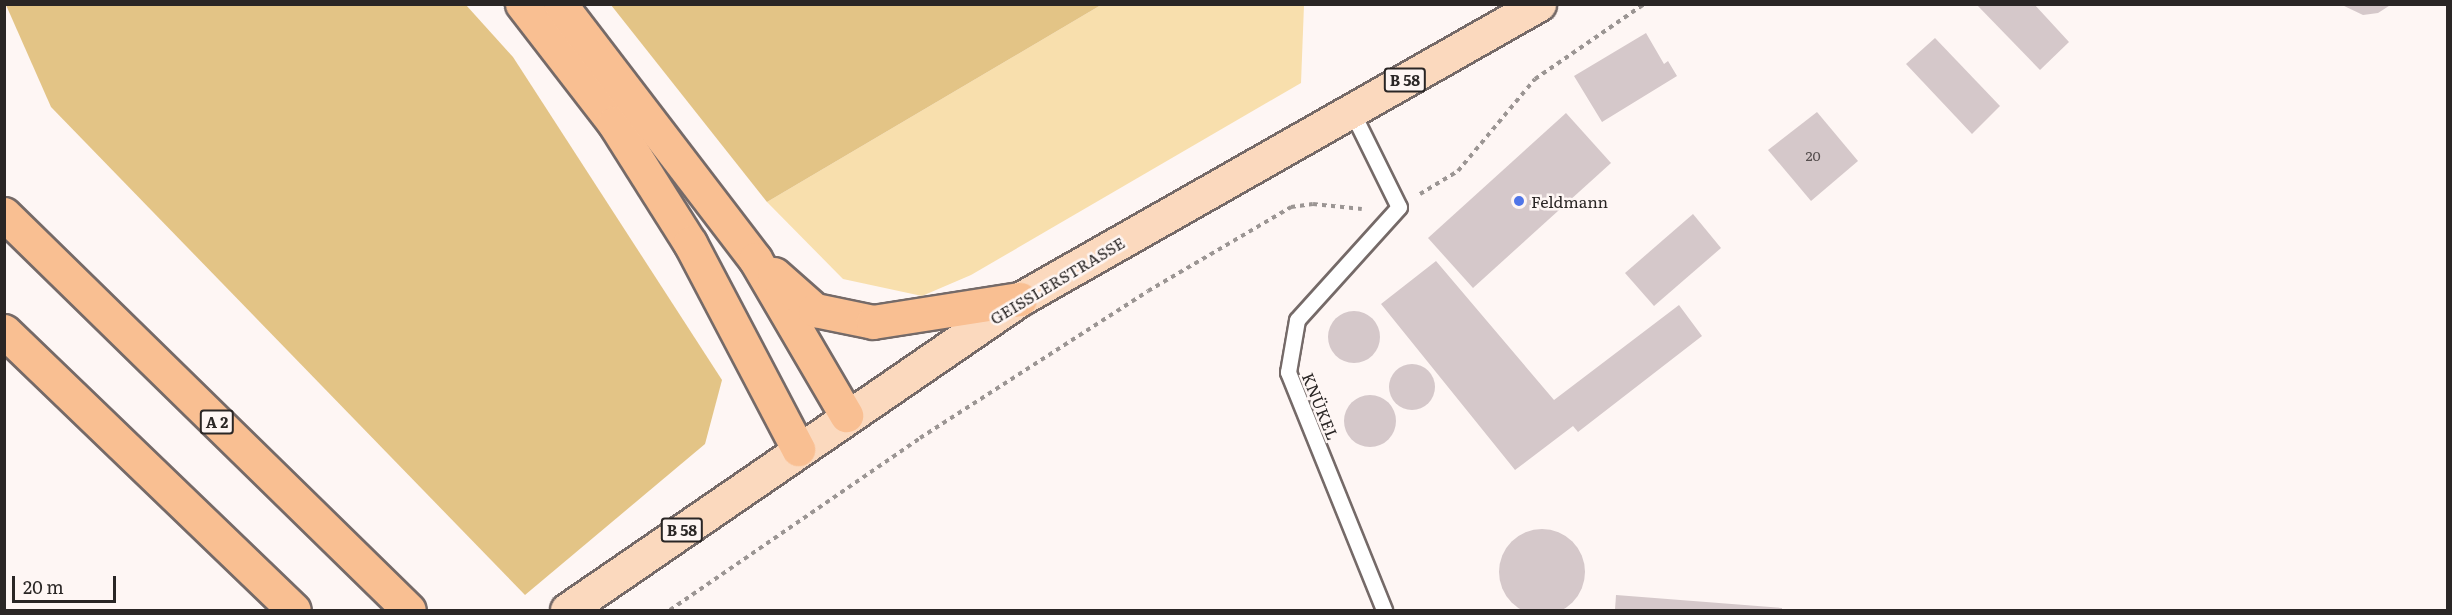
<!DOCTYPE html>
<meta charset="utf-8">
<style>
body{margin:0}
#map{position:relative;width:2452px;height:615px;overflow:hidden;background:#fef6f4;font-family:Literata,serif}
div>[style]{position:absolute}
.green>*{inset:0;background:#f8dfad}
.forest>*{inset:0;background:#e3c486}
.building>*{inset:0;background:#d5c8ca}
.round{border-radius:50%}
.path>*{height:4px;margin-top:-2px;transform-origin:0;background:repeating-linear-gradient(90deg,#9b9593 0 4.5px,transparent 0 9px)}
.roads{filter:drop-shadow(2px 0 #756a68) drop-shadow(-2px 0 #756a68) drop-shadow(0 2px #756a68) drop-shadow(0 -2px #756a68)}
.service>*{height:15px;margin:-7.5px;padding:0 7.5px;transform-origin:7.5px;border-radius:7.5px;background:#fff}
.primary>*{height:33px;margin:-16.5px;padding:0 16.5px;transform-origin:16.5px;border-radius:16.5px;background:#fbd9be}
.motorway>*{height:33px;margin:-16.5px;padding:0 16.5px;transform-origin:16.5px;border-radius:16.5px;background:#f9bf92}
.dots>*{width:16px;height:16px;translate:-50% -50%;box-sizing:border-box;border:3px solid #fef6f4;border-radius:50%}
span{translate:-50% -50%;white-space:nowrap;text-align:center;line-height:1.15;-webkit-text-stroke:5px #fef6f4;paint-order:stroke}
.number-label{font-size:14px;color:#554e4e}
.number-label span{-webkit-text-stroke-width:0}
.shield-label span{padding:2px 4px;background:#fef6f4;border:2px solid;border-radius:4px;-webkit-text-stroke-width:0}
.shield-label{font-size:15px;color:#2a2625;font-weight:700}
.poi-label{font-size:16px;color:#2a2625}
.left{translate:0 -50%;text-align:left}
.street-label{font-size:16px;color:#2a2625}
.frame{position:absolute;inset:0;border:6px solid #2a2625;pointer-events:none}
.scale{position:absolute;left:12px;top:576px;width:104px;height:27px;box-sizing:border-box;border:3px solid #2a2625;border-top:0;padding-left:8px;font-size:18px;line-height:21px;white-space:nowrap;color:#2a2625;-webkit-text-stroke:4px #fef6f4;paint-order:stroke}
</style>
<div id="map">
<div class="green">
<div style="clip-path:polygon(1101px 5px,1304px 5px,1301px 83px,971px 275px,922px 296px,843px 279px,767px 202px)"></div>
</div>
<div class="forest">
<div style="clip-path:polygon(6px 5px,466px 5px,513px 57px,722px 380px,705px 444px,525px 595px,51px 107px)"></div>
<div style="clip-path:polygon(611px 5px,1101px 5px,767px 202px)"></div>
</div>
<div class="building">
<div style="clip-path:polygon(1976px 4px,2034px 4px,2069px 42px,2040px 70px)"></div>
<div style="clip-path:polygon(2340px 4px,2392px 4px,2378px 13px,2363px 15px)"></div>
<div style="clip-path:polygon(1646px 33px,1664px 64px,1668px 61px,1677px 76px,1602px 122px,1574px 76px)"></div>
<div style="clip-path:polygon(1935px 38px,2000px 106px,1972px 134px,1906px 64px)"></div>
<div style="clip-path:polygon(1817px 112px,1858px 161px,1811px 201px,1768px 150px)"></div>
<div style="clip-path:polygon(1566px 113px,1611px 163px,1473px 288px,1428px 238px)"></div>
<div style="clip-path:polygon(1693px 214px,1721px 248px,1654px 306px,1625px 273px)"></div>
<div style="clip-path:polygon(1436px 261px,1554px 400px,1679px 305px,1702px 336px,1578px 432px,1573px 426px,1515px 470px,1381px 304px)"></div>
<div class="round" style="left:1328px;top:311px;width:52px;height:52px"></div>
<div class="round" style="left:1389px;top:364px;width:46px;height:46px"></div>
<div class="round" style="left:1344px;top:395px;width:52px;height:52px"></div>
<div class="round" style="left:1499px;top:529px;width:86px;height:86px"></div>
<div style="clip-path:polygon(1616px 595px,1782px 608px,1782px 610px,1615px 610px)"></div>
</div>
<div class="path">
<div style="left:1420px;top:194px;width:44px;rotate:-31.2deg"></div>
<div style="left:1458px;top:171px;width:120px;rotate:-50.1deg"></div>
<div style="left:1535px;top:79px;width:132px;rotate:-34.5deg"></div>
<div style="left:670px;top:610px;width:303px;rotate:-34.5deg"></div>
<div style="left:920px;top:438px;width:271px;rotate:-32.8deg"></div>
<div style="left:1148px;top:291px;width:166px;rotate:-30.4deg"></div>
<div style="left:1291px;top:207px;width:22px;rotate:-8deg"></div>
<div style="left:1313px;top:204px;width:49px;rotate:5.8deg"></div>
</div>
<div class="roads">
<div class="service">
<div style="left:1351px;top:110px;width:108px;rotate:63.7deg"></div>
<div style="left:1399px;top:207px;width:152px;rotate:132.1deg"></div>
<div style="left:1297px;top:320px;width:53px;rotate:99.8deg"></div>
<div style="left:1288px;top:372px;width:257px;rotate:68deg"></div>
</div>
<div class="primary">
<div style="left:567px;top:610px;width:549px;rotate:-34.47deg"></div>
<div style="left:1020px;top:299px;width:597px;rotate:-29.61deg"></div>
</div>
<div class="motorway">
<div style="left:522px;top:4px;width:150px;rotate:52.3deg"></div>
<div style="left:614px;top:123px;width:142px;rotate:57.7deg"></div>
<div style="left:690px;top:243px;width:233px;rotate:62.3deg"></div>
<div style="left:560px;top:4px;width:321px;rotate:52.6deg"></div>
<div style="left:755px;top:259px;width:181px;rotate:59.7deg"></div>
<div style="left:4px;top:214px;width:566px;rotate:44.36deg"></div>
<div style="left:774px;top:274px;width:55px;rotate:41.3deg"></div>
<div style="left:815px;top:310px;width:59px;rotate:11.7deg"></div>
<div style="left:873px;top:322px;width:149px;rotate:-8.9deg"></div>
<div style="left:4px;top:331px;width:402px;rotate:43.9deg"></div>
</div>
</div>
<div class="dots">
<div style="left:1519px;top:201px;background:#4f75e8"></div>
</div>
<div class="number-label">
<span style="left:1813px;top:155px">20</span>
</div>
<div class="shield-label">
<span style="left:1405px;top:80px">B 58</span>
<span style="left:217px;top:422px">A 2</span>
<span style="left:682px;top:530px">B 58</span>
</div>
<div class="poi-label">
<span class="left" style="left:1531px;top:201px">Feldmann</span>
</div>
<div class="street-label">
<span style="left:1057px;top:280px;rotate:-31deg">GEISSLERSTRASSE</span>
<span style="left:1321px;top:406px;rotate:68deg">KNÜKEL</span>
</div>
<div class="frame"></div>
<div class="scale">20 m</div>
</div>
